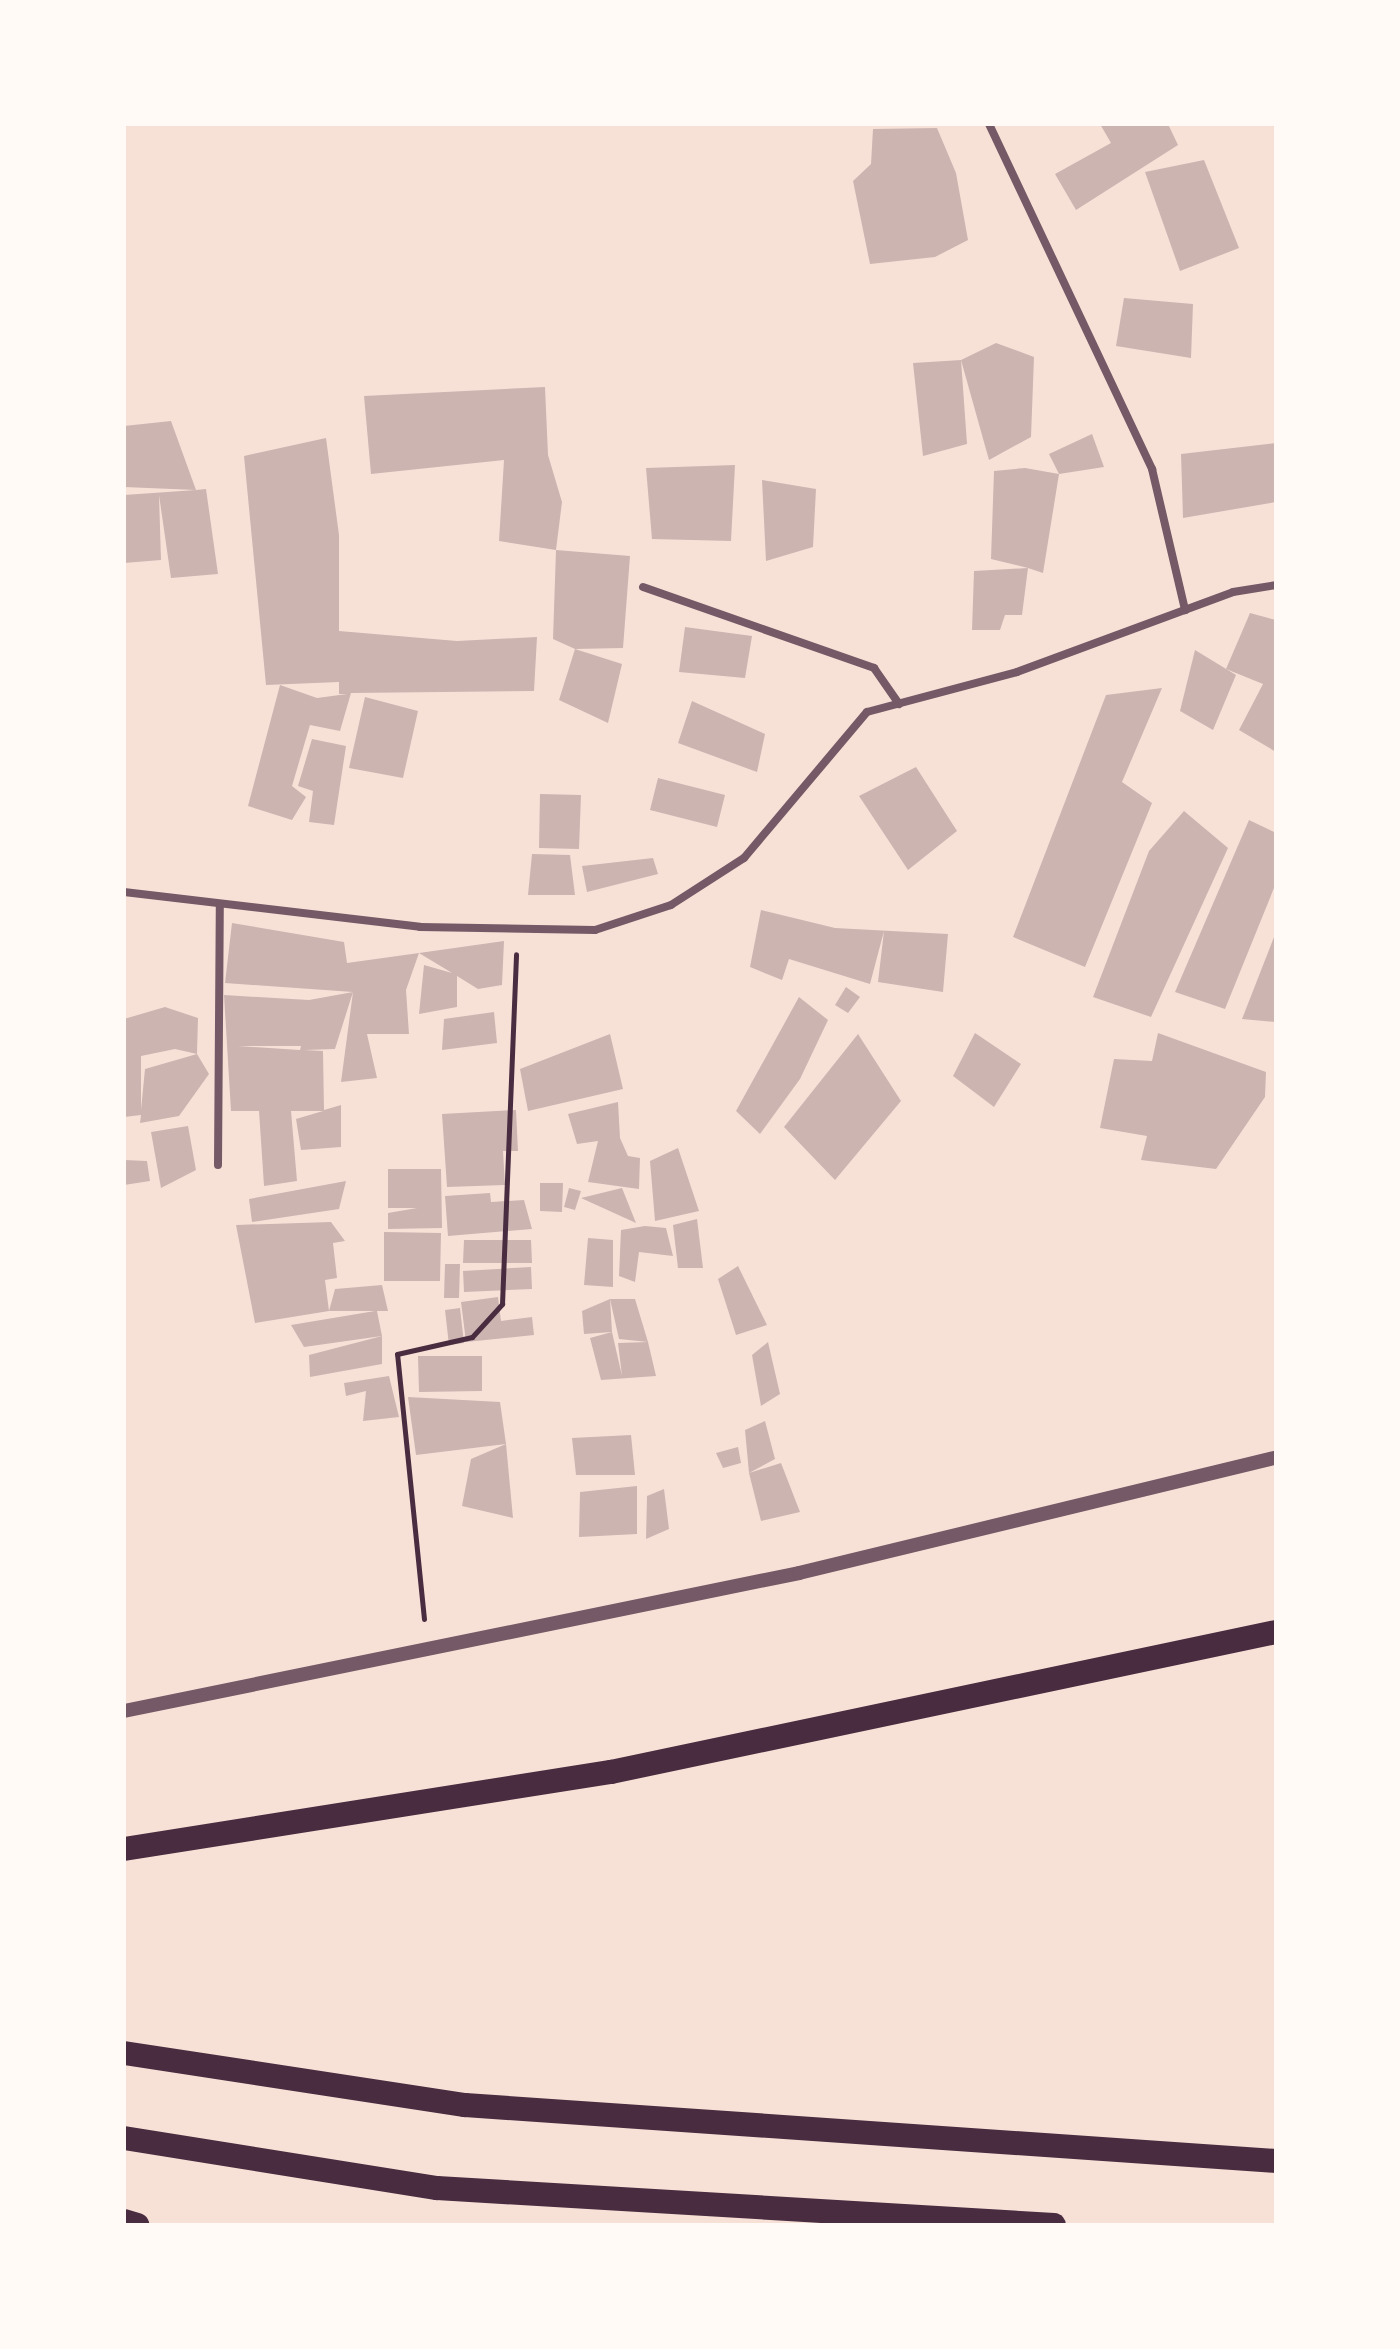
<!DOCTYPE html>
<style>
body{margin:0}
#map{position:relative;width:1400px;height:2349px;overflow:hidden;background:#f7e1d7;font-family:"Libre Baskerville",serif}
div>[style]{position:absolute}
.building>*{inset:0;background:#ccb4b1}
.path>*{height:5px;margin:-2.5px;padding:0 2.5px;transform-origin:2.5px;border-radius:2.5px;background:#4a2c40}
.minor>*{height:8px;margin:-4px;padding:0 4px;transform-origin:4px;border-radius:4px;background:#755966}
.tertiary>*{height:14px;margin:-7px;padding:0 7px;transform-origin:7px;border-radius:7px;background:#755966}
.motorway>*{height:24px;margin:-12px;padding:0 12px;transform-origin:12px;border-radius:12px;background:#4a2c40}
span{translate:-50% -50%;white-space:nowrap;text-align:center;line-height:1.15;-webkit-text-stroke:8px #fffaf5;paint-order:stroke}
.frame{position:absolute;inset:0;border:126px solid #fffaf5;pointer-events:none}
</style>
<div id="map">
<div class="building">
<div style="clip-path:polygon(1100px 124px,1168px 124px,1178px 145px,1076px 210px,1055px 174px,1111px 143px)"></div>
<div style="clip-path:polygon(937px 128px,956px 173px,968px 240px,935px 257px,870px 264px,853px 181px,871px 164px,873px 129px)"></div>
<div style="clip-path:polygon(1204px 160px,1239px 248px,1180px 271px,1145px 172px)"></div>
<div style="clip-path:polygon(1124px 298px,1193px 304px,1191px 358px,1116px 346px)"></div>
<div style="clip-path:polygon(996px 343px,1034px 357px,1031px 437px,989px 460px,961px 360px)"></div>
<div style="clip-path:polygon(961px 360px,967px 444px,923px 456px,913px 363px)"></div>
<div style="clip-path:polygon(545px 387px,548px 455px,562px 502px,556px 550px,499px 541px,504px 460px,371px 474px,364px 396px)"></div>
<div style="clip-path:polygon(171px 421px,196px 490px,206px 489px,218px 574px,171px 578px,159px 495px,161px 560px,124px 563px,124px 495px,196px 490px,124px 487px,124px 426px)"></div>
<div style="clip-path:polygon(1092px 434px,1104px 467px,1059px 474px,1049px 454px)"></div>
<div style="clip-path:polygon(326px 438px,339px 535px,339px 631px,457px 641px,537px 637px,534px 691px,351px 693px,340px 731px,310px 725px,292px 786px,306px 797px,292px 820px,248px 806px,280px 685px,317px 698px,347px 694px,339px 694px,339px 682px,266px 685px,244px 456px)"></div>
<div style="clip-path:polygon(1276px 443px,1276px 502px,1183px 518px,1181px 454px)"></div>
<div style="clip-path:polygon(735px 465px,731px 541px,652px 539px,646px 468px)"></div>
<div style="clip-path:polygon(1025px 468px,1059px 474px,1043px 573px,1028px 568px,1022px 615px,1005px 615px,1000px 630px,972px 630px,974px 571px,1028px 568px,991px 559px,994px 471px)"></div>
<div style="clip-path:polygon(762px 480px,816px 489px,813px 547px,766px 561px)"></div>
<div style="clip-path:polygon(556px 550px,630px 556px,623px 648px,575px 649px,553px 639px)"></div>
<div style="clip-path:polygon(1250px 613px,1276px 620px,1276px 752px,1239px 730px,1263px 684px,1226px 669px)"></div>
<div style="clip-path:polygon(685px 627px,752px 636px,745px 678px,679px 672px)"></div>
<div style="clip-path:polygon(575px 649px,622px 664px,608px 723px,559px 700px)"></div>
<div style="clip-path:polygon(1195px 650px,1236px 675px,1213px 730px,1180px 711px)"></div>
<div style="clip-path:polygon(1162px 688px,1122px 782px,1152px 803px,1085px 967px,1013px 937px,1106px 695px)"></div>
<div style="clip-path:polygon(365px 697px,418px 711px,403px 778px,349px 768px)"></div>
<div style="clip-path:polygon(692px 701px,765px 734px,757px 772px,678px 743px)"></div>
<div style="clip-path:polygon(312px 739px,346px 746px,334px 825px,309px 822px,313px 791px,298px 786px)"></div>
<div style="clip-path:polygon(916px 767px,957px 831px,908px 870px,859px 796px)"></div>
<div style="clip-path:polygon(658px 778px,725px 795px,717px 827px,650px 810px)"></div>
<div style="clip-path:polygon(540px 794px,581px 795px,579px 849px,539px 848px)"></div>
<div style="clip-path:polygon(1184px 811px,1228px 848px,1151px 1017px,1093px 997px,1149px 851px)"></div>
<div style="clip-path:polygon(1249px 820px,1276px 833px,1276px 883px,1225px 1009px,1175px 992px)"></div>
<div style="clip-path:polygon(532px 854px,570px 855px,575px 895px,528px 895px)"></div>
<div style="clip-path:polygon(653px 858px,658px 874px,587px 892px,582px 866px)"></div>
<div style="clip-path:polygon(761px 910px,835px 928px,948px 934px,943px 992px,878px 982px,884px 931px,870px 984px,789px 959px,782px 980px,750px 967px)"></div>
<div style="clip-path:polygon(evenodd,232px 923px,344px 942px,347px 963px,419px 953px,406px 990px,409px 1034px,367px 1034px,377px 1078px,341px 1082px,353px 992px,335px 1049px,304px 1050px,323px 1051px,324px 1110px,341px 1105px,341px 1147px,301px 1150px,296px 1119px,323px 1111px,291px 1111px,297px 1181px,264px 1186px,259px 1111px,231px 1111px,224px 995px,309px 1000px,353px 992px,225px 983px,232px 923px,238px 1046px,301px 1046px,300px 1050px,238px 1046px)"></div>
<div style="clip-path:polygon(1276px 932px,1276px 1022px,1242px 1019px)"></div>
<div style="clip-path:polygon(504px 941px,502px 985px,478px 989px,457px 976px,457px 1007px,419px 1014px,424px 965px,452px 973px,419px 953px)"></div>
<div style="clip-path:polygon(846px 987px,860px 997px,848px 1013px,835px 1005px)"></div>
<div style="clip-path:polygon(799px 997px,828px 1020px,800px 1079px,760px 1134px,736px 1111px)"></div>
<div style="clip-path:polygon(165px 1007px,198px 1018px,197px 1054px,175px 1049px,141px 1056px,141px 1110px,145px 1069px,197px 1054px,209px 1074px,179px 1116px,140px 1123px,141px 1115px,124px 1117px,124px 1019px)"></div>
<div style="clip-path:polygon(494px 1012px,497px 1043px,442px 1050px,444px 1019px)"></div>
<div style="clip-path:polygon(975px 1033px,1021px 1064px,994px 1107px,953px 1076px)"></div>
<div style="clip-path:polygon(1158px 1033px,1266px 1072px,1265px 1097px,1216px 1169px,1141px 1160px,1147px 1136px,1100px 1128px,1114px 1059px,1152px 1061px)"></div>
<div style="clip-path:polygon(610px 1034px,623px 1089px,528px 1111px,520px 1069px)"></div>
<div style="clip-path:polygon(858px 1034px,901px 1101px,835px 1180px,784px 1127px)"></div>
<div style="clip-path:polygon(618px 1102px,620px 1138px,628px 1156px,640px 1158px,639px 1189px,588px 1182px,598px 1141px,577px 1144px,568px 1114px)"></div>
<div style="clip-path:polygon(516px 1110px,518px 1151px,503px 1151px,505px 1185px,447px 1187px,442px 1114px)"></div>
<div style="clip-path:polygon(188px 1126px,196px 1170px,161px 1188px,151px 1132px)"></div>
<div style="clip-path:polygon(678px 1148px,699px 1211px,655px 1221px,650px 1161px)"></div>
<div style="clip-path:polygon(124px 1160px,147px 1161px,150px 1181px,124px 1185px)"></div>
<div style="clip-path:polygon(388px 1169px,441px 1169px,442px 1228px,388px 1229px,388px 1213px,417px 1208px,388px 1208px)"></div>
<div style="clip-path:polygon(346px 1181px,339px 1209px,252px 1222px,249px 1199px)"></div>
<div style="clip-path:polygon(540px 1183px,563px 1183px,562px 1212px,540px 1211px)"></div>
<div style="clip-path:polygon(569px 1188px,581px 1191px,575px 1210px,564px 1207px)"></div>
<div style="clip-path:polygon(622px 1188px,636px 1223px,581px 1198px)"></div>
<div style="clip-path:polygon(490px 1193px,491px 1202px,524px 1200px,532px 1229px,448px 1236px,445px 1196px)"></div>
<div style="clip-path:polygon(697px 1219px,703px 1268px,678px 1268px,673px 1225px)"></div>
<div style="clip-path:polygon(331px 1222px,345px 1241px,333px 1243px,337px 1278px,325px 1280px,329px 1311px,255px 1323px,236px 1225px)"></div>
<div style="clip-path:polygon(645px 1226px,666px 1228px,673px 1256px,639px 1252px,635px 1282px,619px 1276px,621px 1230px)"></div>
<div style="clip-path:polygon(384px 1232px,441px 1233px,440px 1281px,384px 1281px)"></div>
<div style="clip-path:polygon(588px 1238px,613px 1240px,613px 1287px,584px 1285px)"></div>
<div style="clip-path:polygon(464px 1240px,531px 1240px,532px 1263px,463px 1263px)"></div>
<div style="clip-path:polygon(445px 1264px,460px 1264px,459px 1298px,444px 1298px)"></div>
<div style="clip-path:polygon(738px 1266px,767px 1325px,736px 1335px,718px 1279px)"></div>
<div style="clip-path:polygon(531px 1267px,532px 1289px,464px 1292px,463px 1271px)"></div>
<div style="clip-path:polygon(382px 1285px,388px 1311px,377px 1311px,382px 1336px,304px 1347px,291px 1325px,375px 1311px,329px 1311px,335px 1289px)"></div>
<div style="clip-path:polygon(498px 1297px,501px 1321px,532px 1317px,534px 1335px,466px 1342px,461px 1302px)"></div>
<div style="clip-path:polygon(610px 1299px,612px 1332px,584px 1334px,582px 1311px)"></div>
<div style="clip-path:polygon(610px 1299px,635px 1299px,648px 1342px,619px 1339px)"></div>
<div style="clip-path:polygon(460px 1308px,464px 1343px,449px 1345px,445px 1310px)"></div>
<div style="clip-path:polygon(612px 1332px,622px 1376px,618px 1343px,648px 1342px,656px 1376px,601px 1380px,590px 1338px)"></div>
<div style="clip-path:polygon(382px 1336px,382px 1364px,310px 1377px,309px 1355px)"></div>
<div style="clip-path:polygon(768px 1342px,780px 1394px,761px 1406px,752px 1355px)"></div>
<div style="clip-path:polygon(418px 1356px,482px 1356px,482px 1391px,419px 1392px)"></div>
<div style="clip-path:polygon(389px 1376px,399px 1417px,363px 1421px,366px 1391px,346px 1396px,344px 1383px)"></div>
<div style="clip-path:polygon(408px 1397px,500px 1402px,506px 1444px,416px 1455px)"></div>
<div style="clip-path:polygon(765px 1421px,775px 1459px,749px 1473px,781px 1463px,800px 1512px,761px 1521px,749px 1473px,745px 1430px)"></div>
<div style="clip-path:polygon(631px 1435px,635px 1475px,576px 1475px,572px 1438px)"></div>
<div style="clip-path:polygon(506px 1444px,513px 1518px,462px 1506px,471px 1459px)"></div>
<div style="clip-path:polygon(738px 1447px,741px 1463px,723px 1468px,716px 1453px)"></div>
<div style="clip-path:polygon(637px 1486px,637px 1534px,579px 1537px,580px 1492px)"></div>
<div style="clip-path:polygon(664px 1489px,669px 1529px,646px 1539px,647px 1496px)"></div>
</div>
<div class="path">
<div style="left:424px;top:1619px;width:266px;rotate:-95.8deg"></div>
<div style="left:397px;top:1354px;width:77px;rotate:-12.8deg"></div>
<div style="left:472px;top:1337px;width:45px;rotate:-47.7deg"></div>
<div style="left:502px;top:1304px;width:350px;rotate:-87.7deg"></div>
</div>
<div class="minor">
<div style="left:989px;top:124px;width:382px;rotate:64.7deg"></div>
<div style="left:1152px;top:469px;width:145px;rotate:76.8deg"></div>
<div style="left:643px;top:587px;width:245px;rotate:19.3deg"></div>
<div style="left:874px;top:668px;width:44px;rotate:55.2deg"></div>
<div style="left:124px;top:892px;width:298px;rotate:6.7deg"></div>
<div style="left:420px;top:927px;width:175px;rotate:1deg"></div>
<div style="left:595px;top:930px;width:80px;rotate:-18.2deg"></div>
<div style="left:671px;top:905px;width:87px;rotate:-32.8deg"></div>
<div style="left:744px;top:858px;width:191px;rotate:-49.9deg"></div>
<div style="left:867px;top:712px;width:155px;rotate:-14.9deg"></div>
<div style="left:1017px;top:672px;width:230px;rotate:-20.3deg"></div>
<div style="left:1233px;top:592px;width:44px;rotate:-9.2deg"></div>
<div style="left:218px;top:1165px;width:259px;rotate:-89.6deg"></div>
</div>
<div class="tertiary">
<div style="left:124px;top:1711px;width:689px;rotate:-11.55deg"></div>
<div style="left:799px;top:1573px;width:491px;rotate:-13.6deg"></div>
</div>
<div class="motorway">
<div style="left:124px;top:1849px;width:493px;rotate:-9deg"></div>
<div style="left:611px;top:1772px;width:680px;rotate:-11.89deg"></div>
<div style="left:124px;top:2053px;width:345px;rotate:8.7deg"></div>
<div style="left:465px;top:2105px;width:813px;rotate:3.95deg"></div>
<div style="left:124px;top:2138px;width:317px;rotate:9.1deg"></div>
<div style="left:437px;top:2188px;width:618px;rotate:3.43deg"></div>
<div style="left:124px;top:2221px;width:14px;rotate:17deg"></div>
</div>
<div class="frame"></div>
</div>
